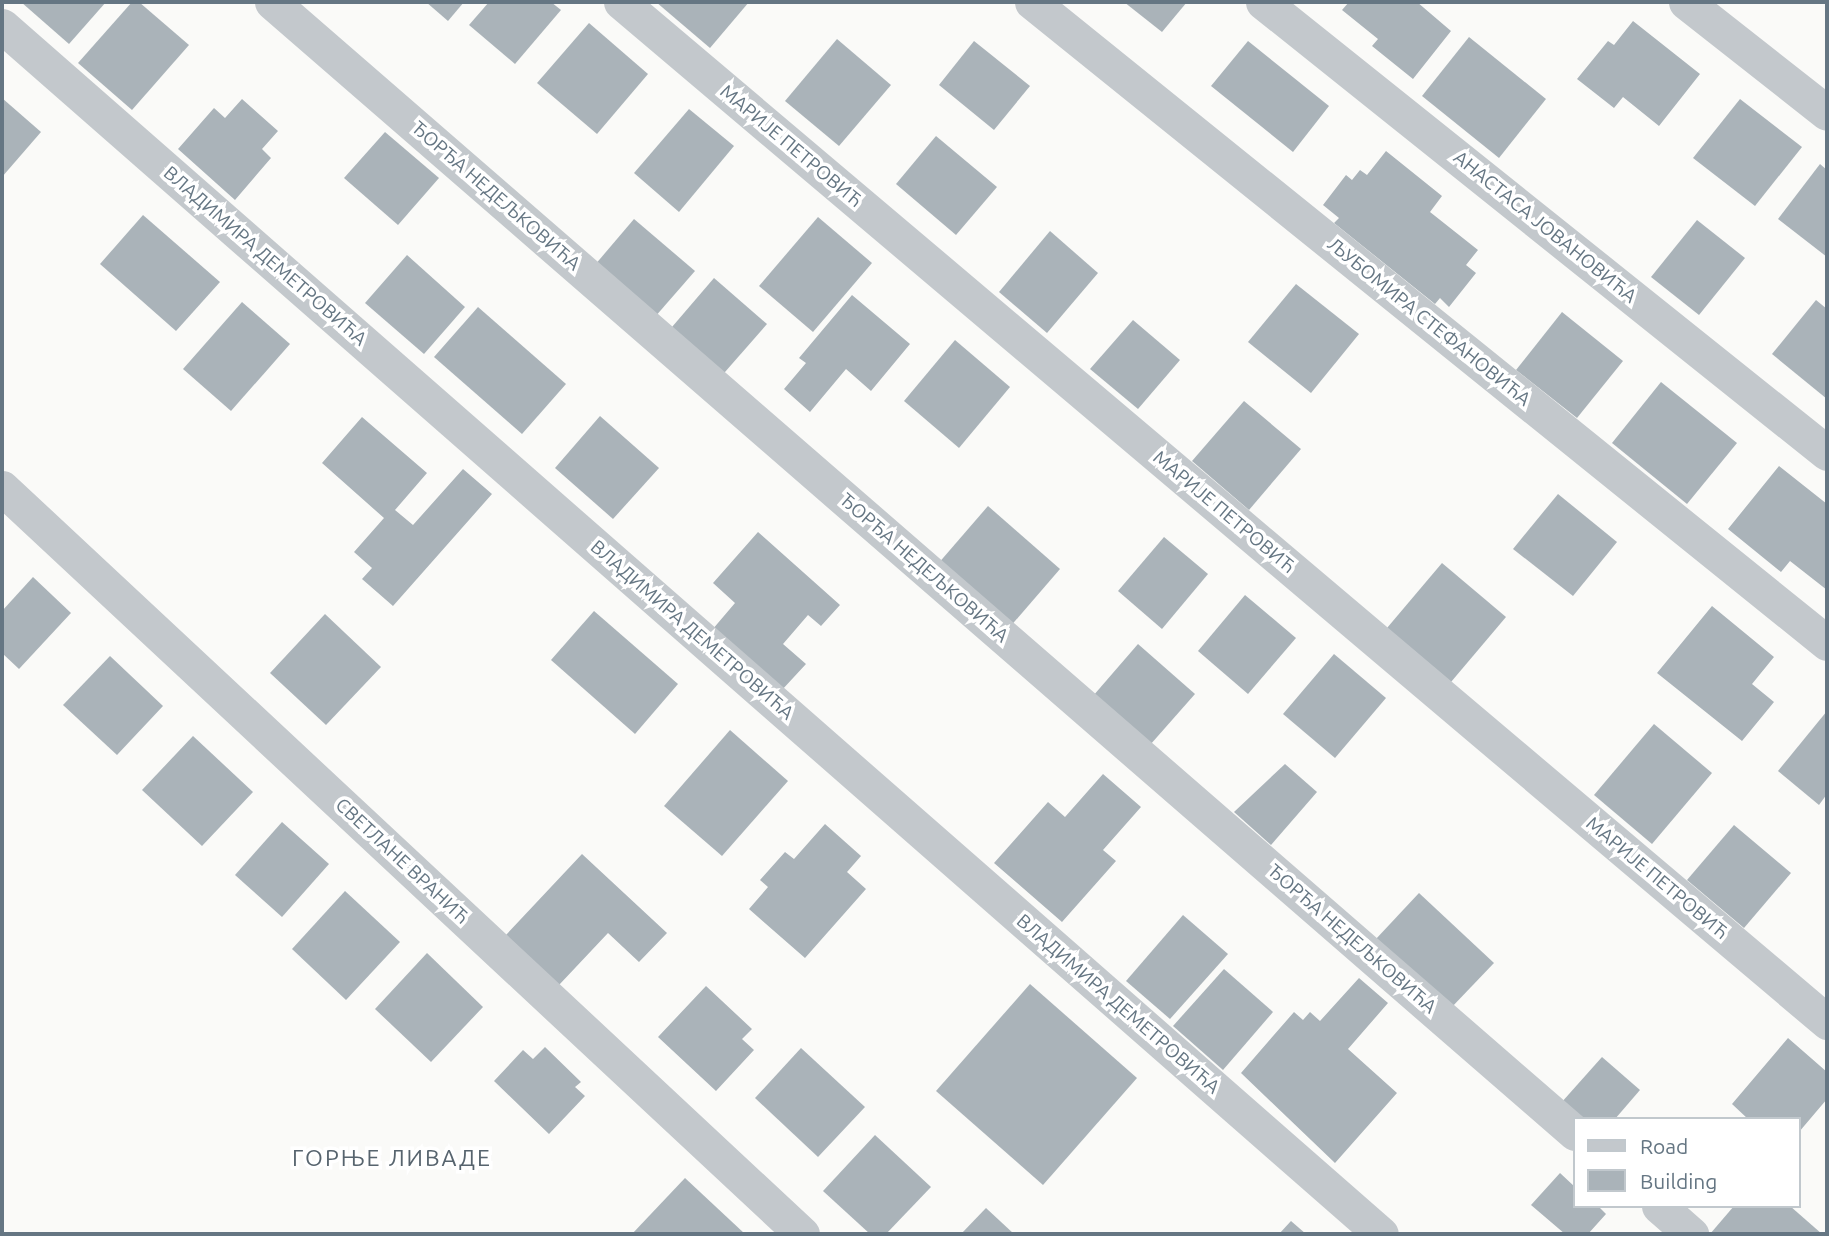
<!DOCTYPE html>
<meta charset="utf-8">
<style>
body{margin:0}
#map{position:relative;width:1829px;height:1236px;overflow:hidden;background:#fafaf8;font-family:Ubuntu,sans-serif}
div>[style]{position:absolute}
.building>*{inset:0;background:#aab3b9}
.minor>*{height:35px;margin:-17.5px;padding:0 17.5px;transform-origin:17.5px;border-radius:17.5px;background:#c3c8cc}
span{translate:-50% -50%;white-space:nowrap;text-align:center;line-height:1.15;-webkit-text-stroke:7px #fff;paint-order:stroke}
.street-label{font-size:19px;color:#657683}
.quarter-label{font-size:23px;color:#57646e;letter-spacing:2px}
.frame{position:absolute;inset:0;border:4px solid #657683;pointer-events:none}
.legend{position:absolute;left:1573px;top:1117px;width:228px;height:91px;box-sizing:border-box;background:#fff;border:2px solid #c1c8cd;margin:0;padding:9px 12px;list-style:none;font-size:21px;color:#657683}
.legend li{display:flex;align-items:center;gap:14px;height:35px}
.legend b{width:35px;border:2px solid #c1c8cd}
</style>
<div id="map">
<div class="building">
<div style="clip-path:polygon(21px 2px,106px 2px,69px 44px)"></div>
<div style="clip-path:polygon(132px 2px,139px 2px,189px 45px,132px 110px,78px 63px)"></div>
<div style="clip-path:polygon(426px 2px,464px 2px,448px 21px)"></div>
<div style="clip-path:polygon(489px 2px,551px 2px,561px 10px,515px 64px,469px 25px)"></div>
<div style="clip-path:polygon(656px 2px,749px 2px,710px 48px)"></div>
<div style="clip-path:polygon(1124px 2px,1187px 2px,1162px 32px)"></div>
<div style="clip-path:polygon(1349px 2px,1417px 2px,1451px 31px,1413px 79px,1372px 46px,1378px 39px,1342px 10px)"></div>
<div style="clip-path:polygon(1633px 21px,1700px 74px,1659px 126px,1623px 97px,1614px 108px,1577px 79px,1608px 41px,1614px 45px)"></div>
<div style="clip-path:polygon(589px 23px,648px 74px,597px 134px,537px 83px)"></div>
<div style="clip-path:polygon(1469px 37px,1546px 99px,1499px 158px,1422px 96px)"></div>
<div style="clip-path:polygon(837px 39px,891px 85px,839px 146px,785px 101px)"></div>
<div style="clip-path:polygon(974px 41px,1030px 86px,994px 130px,939px 85px)"></div>
<div style="clip-path:polygon(1248px 41px,1329px 106px,1293px 152px,1211px 86px)"></div>
<div style="clip-path:polygon(2px 98px,41px 132px,2px 177px)"></div>
<div style="clip-path:polygon(242px 99px,278px 131px,262px 149px,271px 158px,235px 200px,178px 149px,214px 108px,225px 118px)"></div>
<div style="clip-path:polygon(1740px 99px,1802px 147px,1755px 206px,1693px 158px)"></div>
<div style="clip-path:polygon(689px 109px,734px 146px,679px 212px,634px 173px)"></div>
<div style="clip-path:polygon(385px 132px,439px 178px,398px 225px,344px 178px)"></div>
<div style="clip-path:polygon(936px 136px,997px 187px,956px 235px,896px 184px)"></div>
<div style="clip-path:polygon(1386px 151px,1442px 196px,1430px 212px,1478px 250px,1466px 265px,1476px 273px,1449px 307px,1440px 298px,1435px 304px,1334px 223px,1339px 218px,1323px 205px,1346px 175px,1352px 180px,1360px 170px,1367px 175px)"></div>
<div style="clip-path:polygon(1820px 164px,1827px 170px,1827px 257px,1778px 219px)"></div>
<div style="clip-path:polygon(143px 215px,220px 282px,176px 331px,100px 264px)"></div>
<div style="clip-path:polygon(818px 217px,872px 263px,813px 332px,759px 286px)"></div>
<div style="clip-path:polygon(634px 219px,695px 271px,654px 318px,594px 266px)"></div>
<div style="clip-path:polygon(1697px 220px,1745px 258px,1699px 315px,1651px 277px)"></div>
<div style="clip-path:polygon(1050px 231px,1098px 273px,1047px 333px,999px 292px)"></div>
<div style="clip-path:polygon(407px 255px,465px 307px,424px 354px,365px 303px)"></div>
<div style="clip-path:polygon(714px 278px,767px 324px,718px 380px,666px 334px)"></div>
<div style="clip-path:polygon(1296px 284px,1359px 334px,1311px 393px,1248px 342px)"></div>
<div style="clip-path:polygon(852px 295px,910px 344px,871px 391px,846px 369px,810px 412px,784px 389px,806px 363px,799px 358px)"></div>
<div style="clip-path:polygon(1816px 300px,1827px 309px,1827px 399px,1772px 354px)"></div>
<div style="clip-path:polygon(242px 302px,290px 344px,231px 411px,183px 369px)"></div>
<div style="clip-path:polygon(478px 307px,566px 384px,522px 434px,434px 357px)"></div>
<div style="clip-path:polygon(1562px 312px,1623px 361px,1577px 418px,1516px 370px)"></div>
<div style="clip-path:polygon(1133px 320px,1180px 360px,1138px 409px,1090px 369px)"></div>
<div style="clip-path:polygon(955px 340px,1010px 387px,959px 448px,904px 401px)"></div>
<div style="clip-path:polygon(1661px 382px,1737px 443px,1687px 504px,1612px 443px)"></div>
<div style="clip-path:polygon(1244px 401px,1301px 449px,1249px 510px,1192px 461px)"></div>
<div style="clip-path:polygon(600px 416px,659px 468px,613px 519px,555px 468px)"></div>
<div style="clip-path:polygon(362px 417px,427px 473px,395px 510px,413px 525px,463px 469px,492px 494px,393px 606px,362px 579px,372px 568px,354px 552px,384px 518px,322px 463px)"></div>
<div style="clip-path:polygon(1779px 466px,1827px 504px,1827px 590px,1790px 561px,1781px 572px,1728px 529px)"></div>
<div style="clip-path:polygon(1558px 494px,1617px 542px,1573px 596px,1513px 549px)"></div>
<div style="clip-path:polygon(988px 506px,1060px 569px,1009px 628px,937px 565px)"></div>
<div style="clip-path:polygon(758px 532px,840px 605px,821px 626px,808px 615px,783px 644px,806px 664px,781px 691px,712px 630px,735px 603px,713px 583px)"></div>
<div style="clip-path:polygon(1164px 537px,1208px 574px,1162px 629px,1118px 591px)"></div>
<div style="clip-path:polygon(1442px 563px,1506px 617px,1451px 682px,1387px 628px)"></div>
<div style="clip-path:polygon(33px 577px,71px 613px,19px 669px,2px 653px,2px 611px)"></div>
<div style="clip-path:polygon(1245px 595px,1296px 638px,1248px 694px,1198px 651px)"></div>
<div style="clip-path:polygon(1712px 606px,1774px 657px,1752px 684px,1774px 702px,1742px 741px,1657px 673px)"></div>
<div style="clip-path:polygon(594px 611px,678px 684px,635px 734px,551px 660px)"></div>
<div style="clip-path:polygon(325px 614px,381px 667px,326px 725px,270px 673px)"></div>
<div style="clip-path:polygon(1138px 644px,1195px 694px,1150px 745px,1093px 696px)"></div>
<div style="clip-path:polygon(1334px 654px,1386px 698px,1335px 758px,1283px 714px)"></div>
<div style="clip-path:polygon(110px 656px,163px 706px,117px 755px,63px 705px)"></div>
<div style="clip-path:polygon(1827px 711px,1827px 794px,1819px 805px,1778px 771px)"></div>
<div style="clip-path:polygon(1654px 724px,1712px 773px,1652px 844px,1594px 795px)"></div>
<div style="clip-path:polygon(730px 730px,788px 781px,722px 856px,664px 806px)"></div>
<div style="clip-path:polygon(193px 736px,253px 792px,202px 846px,142px 790px)"></div>
<div style="clip-path:polygon(1285px 764px,1317px 792px,1271px 845px,1234px 812px)"></div>
<div style="clip-path:polygon(1103px 774px,1141px 807px,1103px 850px,1116px 861px,1062px 922px,994px 863px,1048px 802px,1065px 817px)"></div>
<div style="clip-path:polygon(282px 822px,329px 864px,282px 917px,235px 875px)"></div>
<div style="clip-path:polygon(825px 824px,861px 856px,847px 872px,866px 889px,805px 958px,749px 909px,768px 887px,760px 880px,785px 852px,794px 859px)"></div>
<div style="clip-path:polygon(1734px 825px,1791px 873px,1744px 928px,1687px 880px)"></div>
<div style="clip-path:polygon(582px 854px,667px 933px,639px 962px,608px 933px,559px 985px,506px 935px)"></div>
<div style="clip-path:polygon(345px 891px,400px 942px,346px 1000px,292px 949px)"></div>
<div style="clip-path:polygon(1419px 893px,1494px 963px,1450px 1009px,1375px 940px)"></div>
<div style="clip-path:polygon(1183px 915px,1228px 954px,1170px 1019px,1126px 981px)"></div>
<div style="clip-path:polygon(427px 953px,483px 1007px,431px 1062px,375px 1009px)"></div>
<div style="clip-path:polygon(1224px 969px,1273px 1012px,1223px 1070px,1173px 1026px)"></div>
<div style="clip-path:polygon(1359px 978px,1388px 1003px,1348px 1049px,1397px 1093px,1335px 1163px,1241px 1073px,1294px 1012px,1303px 1020px,1310px 1012px,1320px 1021px)"></div>
<div style="clip-path:polygon(1030px 984px,1137px 1078px,1043px 1185px,936px 1091px)"></div>
<div style="clip-path:polygon(706px 986px,752px 1029px,742px 1039px,754px 1050px,716px 1091px,658px 1037px)"></div>
<div style="clip-path:polygon(1788px 1038px,1827px 1072px,1827px 1099px,1799px 1132px,1799px 1119px,1748px 1119px,1732px 1104px)"></div>
<div style="clip-path:polygon(545px 1047px,581px 1082px,575px 1087px,585px 1096px,549px 1134px,494px 1081px,523px 1050px,533px 1059px)"></div>
<div style="clip-path:polygon(801px 1048px,865px 1107px,818px 1157px,755px 1098px)"></div>
<div style="clip-path:polygon(1602px 1057px,1640px 1090px,1615px 1119px,1580px 1119px,1561px 1103px)"></div>
<div style="clip-path:polygon(875px 1135px,931px 1187px,886px 1234px,870px 1234px,823px 1191px)"></div>
<div style="clip-path:polygon(1560px 1173px,1575px 1187px,1575px 1206px,1598px 1206px,1606px 1214px,1588px 1234px,1565px 1234px,1531px 1205px)"></div>
<div style="clip-path:polygon(685px 1178px,745px 1234px,632px 1234px)"></div>
<div style="clip-path:polygon(1734px 1206px,1790px 1206px,1822px 1234px,1710px 1234px)"></div>
<div style="clip-path:polygon(986px 1208px,1014px 1234px,961px 1234px)"></div>
<div style="clip-path:polygon(1291px 1221px,1306px 1234px,1279px 1234px)"></div>
</div>
<div class="minor">
<div style="left:272px;top:2px;width:1725px;rotate:40.96deg"></div>
<div style="left:621px;top:2px;width:1580px;rotate:40.22deg"></div>
<div style="left:1032px;top:2px;width:1021px;rotate:38.88deg"></div>
<div style="left:1263px;top:2px;width:722px;rotate:38.65deg"></div>
<div style="left:1686px;top:2px;width:179px;rotate:38.2deg"></div>
<div style="left:2px;top:26px;width:1833px;rotate:41.22deg"></div>
<div style="left:2px;top:488px;width:1094px;rotate:43deg"></div>
<div style="left:1659px;top:1206px;width:43px;rotate:41.2deg"></div>
</div>
<div class="street-label">
<span style="left:791px;top:146px;rotate:40deg">МАРИЈЕ ПЕТРОВИЋ</span>
<span style="left:496px;top:196px;rotate:41deg">ЂОРЂА НЕДЕЉКОВИЋА</span>
<span style="left:1545px;top:227px;rotate:39deg">АНАСТАСА ЈОВАНОВИЋА</span>
<span style="left:265px;top:256px;rotate:41deg">ВЛАДИМИРА ДЕМЕТРОВИЋА</span>
<span style="left:1429px;top:322px;rotate:39deg">ЉУБОМИРА СТЕФАНОВИЋА</span>
<span style="left:1224px;top:512px;rotate:40deg">МАРИЈЕ ПЕТРОВИЋ</span>
<span style="left:924px;top:568px;rotate:41deg">ЂОРЂА НЕДЕЉКОВИЋА</span>
<span style="left:692px;top:630px;rotate:41deg">ВЛАДИМИРА ДЕМЕТРОВИЋА</span>
<span style="left:402px;top:861px;rotate:43deg">СВЕТЛАНЕ ВРАНИЋ</span>
<span style="left:1657px;top:878px;rotate:40deg">МАРИЈЕ ПЕТРОВИЋ</span>
<span style="left:1352px;top:939px;rotate:41deg">ЂОРЂА НЕДЕЉКОВИЋА</span>
<span style="left:1118px;top:1004px;rotate:41deg">ВЛАДИМИРА ДЕМЕТРОВИЋА</span>
</div>
<div class="quarter-label">
<span style="left:392px;top:1158px">ГОРЊЕ ЛИВАДЕ</span>
</div>
<div class="frame"></div>
<ul class="legend">
<li><b style="height:9px;background:#c3c8cc"></b>Road</li>
<li><b style="height:19px;background:#aab3b9"></b>Building</li>
</ul>
</div>
